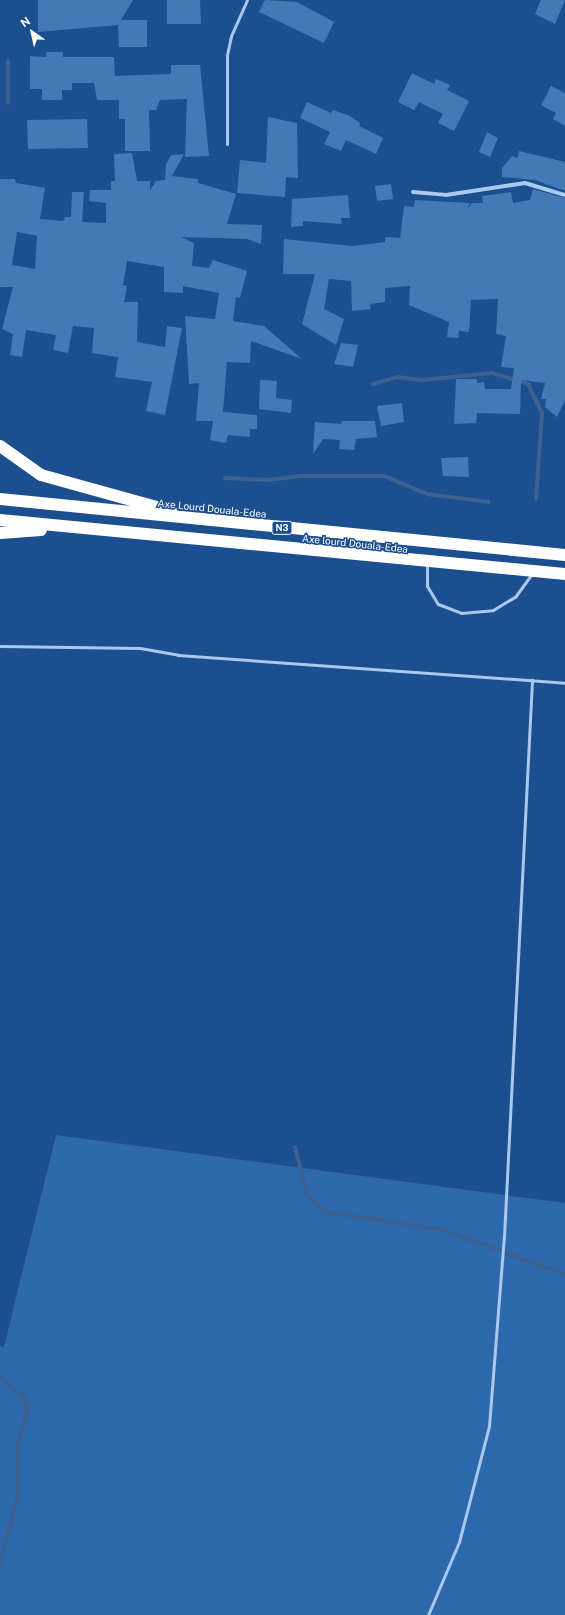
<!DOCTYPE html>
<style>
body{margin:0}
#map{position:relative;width:565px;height:1615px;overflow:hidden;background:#1b4f8f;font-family:"Public Sans",sans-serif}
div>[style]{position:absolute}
.green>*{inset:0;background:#2e69ad}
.stream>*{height:4px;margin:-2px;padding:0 2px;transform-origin:2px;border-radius:2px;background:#3c6290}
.building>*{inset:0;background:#4478b7}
.lane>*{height:3px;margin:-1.5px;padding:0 1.5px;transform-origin:1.5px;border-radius:1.5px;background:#a9c9ee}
.street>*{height:4px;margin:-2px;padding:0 2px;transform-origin:2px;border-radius:2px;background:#a9c9ee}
.highway>*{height:12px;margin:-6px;padding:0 6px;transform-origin:6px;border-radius:6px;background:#fff}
span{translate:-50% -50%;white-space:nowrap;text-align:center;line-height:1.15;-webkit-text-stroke:3px #1b4f8f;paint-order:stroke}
.shield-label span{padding:1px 3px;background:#1b4f8f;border:1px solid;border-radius:3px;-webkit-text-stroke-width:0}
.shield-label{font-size:9px;color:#fff;font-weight:700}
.street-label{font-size:10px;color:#fff}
.north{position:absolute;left:12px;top:12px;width:40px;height:40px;-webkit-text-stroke:3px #1b4f8f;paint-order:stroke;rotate:326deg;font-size:11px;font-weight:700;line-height:16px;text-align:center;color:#fff}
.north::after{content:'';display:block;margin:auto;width:14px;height:18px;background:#fff;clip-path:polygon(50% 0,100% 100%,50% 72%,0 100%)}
</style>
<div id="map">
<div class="green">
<div style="clip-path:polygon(56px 1135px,565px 1203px,565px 1615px,0 1615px,0 1346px,4px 1347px)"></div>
</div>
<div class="stream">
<div style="left:8px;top:61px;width:42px;rotate:90deg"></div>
<div style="left:373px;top:384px;width:25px;rotate:-16deg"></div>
<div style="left:397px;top:377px;width:26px;rotate:7deg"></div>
<div style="left:423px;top:380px;width:69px;rotate:-5.8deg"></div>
<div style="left:492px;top:373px;width:38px;rotate:17deg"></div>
<div style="left:528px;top:384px;width:32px;rotate:64deg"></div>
<div style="left:542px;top:413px;width:85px;rotate:94deg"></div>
<div style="left:225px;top:478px;width:43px;rotate:2.7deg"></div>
<div style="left:268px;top:480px;width:33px;rotate:-7deg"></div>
<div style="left:301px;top:476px;width:83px"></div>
<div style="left:384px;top:476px;width:47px;rotate:22.7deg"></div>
<div style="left:427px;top:494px;width:62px;rotate:7.5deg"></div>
<div style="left:295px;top:1147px;width:49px;rotate:75.7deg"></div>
<div style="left:307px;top:1194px;width:25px;rotate:45deg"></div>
<div style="left:325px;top:1212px;width:116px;rotate:8.4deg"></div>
<div style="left:440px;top:1229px;width:133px;rotate:19.8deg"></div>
<div style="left:0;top:1378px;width:31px;rotate:38deg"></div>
<div style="left:24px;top:1397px;width:14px;rotate:78deg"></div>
<div style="left:27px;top:1411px;width:39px;rotate:105deg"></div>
<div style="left:17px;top:1449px;width:51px;rotate:90deg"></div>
<div style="left:17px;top:1500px;width:65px;rotate:105.1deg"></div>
</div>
<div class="building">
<div style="clip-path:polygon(38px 0,133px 0,121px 20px,147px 20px,147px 47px,119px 47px,118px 25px,38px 32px)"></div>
<div style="clip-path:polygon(167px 0,200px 0,201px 24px,167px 24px)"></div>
<div style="clip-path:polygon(265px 0,297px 2px,334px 22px,324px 43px,259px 12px)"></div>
<div style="clip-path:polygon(541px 0,565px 0,555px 24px,535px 14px)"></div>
<div style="clip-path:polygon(46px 52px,63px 52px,63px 57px,114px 57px,115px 76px,171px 74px,171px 65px,200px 65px,209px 156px,185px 157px,187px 99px,160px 100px,156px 110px,149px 110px,150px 151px,125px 151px,125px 119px,119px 119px,119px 100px,97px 100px,94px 83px,72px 83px,72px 90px,62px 90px,62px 100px,42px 100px,42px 89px,30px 89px,30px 56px,46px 57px)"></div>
<div style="clip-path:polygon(412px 73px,434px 84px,436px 79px,450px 85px,447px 90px,469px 101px,454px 131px,438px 123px,443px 114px,419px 102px,414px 110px,398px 102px)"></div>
<div style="clip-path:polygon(551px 86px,565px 93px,565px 126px,553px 119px,556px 113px,541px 105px)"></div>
<div style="clip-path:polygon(307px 102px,331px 113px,333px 110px,348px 115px,360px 123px,359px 126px,383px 138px,376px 154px,346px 140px,341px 151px,324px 144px,330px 132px,300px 118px)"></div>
<div style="clip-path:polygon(268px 117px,297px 123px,298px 178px,286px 177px,285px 197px,237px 193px,240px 160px,266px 163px)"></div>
<div style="clip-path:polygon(87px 119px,88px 148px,28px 149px,27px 120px)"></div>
<div style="clip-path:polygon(487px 132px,498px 138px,490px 157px,479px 152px)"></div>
<div style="clip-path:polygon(519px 151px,565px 162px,565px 191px,535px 180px,502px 177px,502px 168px,512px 156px,517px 158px)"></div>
<div style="clip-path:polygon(evenodd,132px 153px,137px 181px,150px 181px,150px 190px,156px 181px,165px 180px,166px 164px,171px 155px,184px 154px,172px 176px,198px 179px,198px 183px,236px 194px,227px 224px,262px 225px,261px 244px,247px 239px,181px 237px,194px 243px,192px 266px,209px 268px,213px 260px,247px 271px,240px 298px,236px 297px,233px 321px,264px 326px,302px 359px,251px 341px,250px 363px,227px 362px,223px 412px,257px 415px,257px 429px,250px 429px,250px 437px,228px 435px,226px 443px,210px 440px,213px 421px,196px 421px,199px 383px,189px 384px,185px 316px,215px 319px,219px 293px,183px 286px,183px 293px,164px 292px,164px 267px,127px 261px,123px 285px,127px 286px,124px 302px,138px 302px,137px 342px,165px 347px,167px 326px,182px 328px,165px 415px,146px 411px,152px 382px,115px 377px,118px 357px,92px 353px,94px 328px,73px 326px,68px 353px,53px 350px,56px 335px,26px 330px,22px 357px,10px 355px,13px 334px,2px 329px,13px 287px,0 287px,0 179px,15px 179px,16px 183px,45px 188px,40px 219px,63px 221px,65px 217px,71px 217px,72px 192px,84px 192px,82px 222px,106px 223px,106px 203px,89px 201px,90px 190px,111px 190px,111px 181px,115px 181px,114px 154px,132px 153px,17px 232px,37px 236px,35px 269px,12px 265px,17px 232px)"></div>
<div style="clip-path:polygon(391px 184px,393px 199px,377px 201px,375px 186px)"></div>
<div style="clip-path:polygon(533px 189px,565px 198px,565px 400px,557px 417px,545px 407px,546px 399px,541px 399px,545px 383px,521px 380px,520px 414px,477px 413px,476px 423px,454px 424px,456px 379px,477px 379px,477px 383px,484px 382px,485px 389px,511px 389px,514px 368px,501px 367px,506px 336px,496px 334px,498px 299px,471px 300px,469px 332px,459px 331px,458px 338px,447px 337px,449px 322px,409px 305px,410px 286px,385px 288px,385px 302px,370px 304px,371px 309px,352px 311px,351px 281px,329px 279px,324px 309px,344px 319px,336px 345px,302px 324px,315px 274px,283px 274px,284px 239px,352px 246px,385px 242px,385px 237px,400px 238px,404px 206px,414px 207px,415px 200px,470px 203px,467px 209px,472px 203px,483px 203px,482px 196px,511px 192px,513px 203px,530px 200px)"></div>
<div style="clip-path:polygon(348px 195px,350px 218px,341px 218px,342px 224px,303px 221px,303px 226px,291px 227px,292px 199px)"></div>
<div style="clip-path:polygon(341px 343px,358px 345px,353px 367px,334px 364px)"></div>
<div style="clip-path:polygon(260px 380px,277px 381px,276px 398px,292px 400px,291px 413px,259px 409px)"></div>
<div style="clip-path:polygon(402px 403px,404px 422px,381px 426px,377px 406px)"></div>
<div style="clip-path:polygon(342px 421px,375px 421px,377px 437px,356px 439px,354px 450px,339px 449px,340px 440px,323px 439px,313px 454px,315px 422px,341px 424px)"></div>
<div style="clip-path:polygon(468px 457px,469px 477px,443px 476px,441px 458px)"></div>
</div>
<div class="lane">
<div style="left:227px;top:144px;width:89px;rotate:-90deg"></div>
<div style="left:227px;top:55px;width:19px;rotate:-78deg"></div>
<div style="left:231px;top:36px;width:39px;rotate:-66deg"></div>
<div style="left:427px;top:565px;width:21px;rotate:90deg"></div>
<div style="left:427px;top:586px;width:21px;rotate:59deg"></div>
<div style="left:438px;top:604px;width:25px;rotate:21deg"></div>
<div style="left:461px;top:613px;width:32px;rotate:-5deg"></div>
<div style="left:493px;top:610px;width:26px;rotate:-31deg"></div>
<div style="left:515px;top:597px;width:29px;rotate:-54deg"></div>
<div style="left:0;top:646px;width:140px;rotate:0.8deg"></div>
<div style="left:140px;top:648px;width:39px;rotate:10deg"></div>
<div style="left:178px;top:655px;width:388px;rotate:4.1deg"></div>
<div style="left:428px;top:1615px;width:79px;rotate:-67deg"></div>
<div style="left:459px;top:1542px;width:120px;rotate:-75.5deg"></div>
<div style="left:489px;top:1426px;width:190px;rotate:-85.5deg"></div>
<div style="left:504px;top:1237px;width:558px;rotate:-87.12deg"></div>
</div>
<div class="street">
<div style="left:413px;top:192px;width:33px;rotate:5deg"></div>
<div style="left:446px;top:195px;width:80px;rotate:-8.6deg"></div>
<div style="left:525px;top:183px;width:42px;rotate:16.7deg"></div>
</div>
<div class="highway">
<div style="left:0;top:446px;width:50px;rotate:35.3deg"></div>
<div style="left:41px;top:475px;width:135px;rotate:15.5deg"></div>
<div style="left:0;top:499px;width:568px;rotate:5.66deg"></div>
<div style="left:0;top:520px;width:568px;rotate:5.46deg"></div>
<div style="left:0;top:533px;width:41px;rotate:-4.2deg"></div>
</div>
<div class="shield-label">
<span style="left:282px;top:528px">N3</span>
</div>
<div class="street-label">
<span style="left:212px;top:509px;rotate:6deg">Axe Lourd Douala-Edea</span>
<span style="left:355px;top:544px;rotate:6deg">Axe lourd Douala-Edea</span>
</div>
<div class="north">N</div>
</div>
